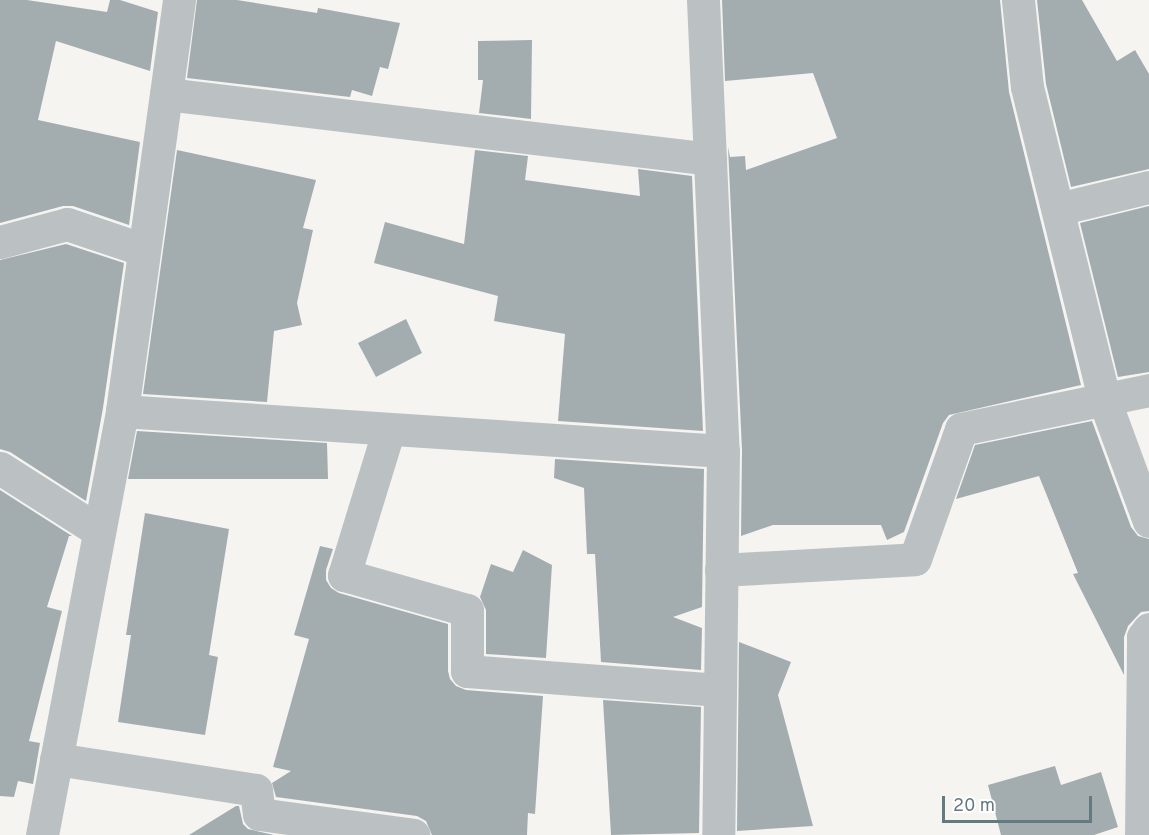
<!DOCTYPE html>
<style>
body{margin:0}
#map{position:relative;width:1149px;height:835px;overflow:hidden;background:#f5f4f1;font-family:Overpass,sans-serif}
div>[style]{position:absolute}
.building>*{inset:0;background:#a3adb0}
.minor>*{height:33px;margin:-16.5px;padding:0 16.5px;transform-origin:16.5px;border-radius:16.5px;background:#bbc1c3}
span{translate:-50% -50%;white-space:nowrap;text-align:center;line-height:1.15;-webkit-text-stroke:6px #fff;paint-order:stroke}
.scale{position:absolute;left:942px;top:796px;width:150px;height:27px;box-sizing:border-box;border:3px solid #657980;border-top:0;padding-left:8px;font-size:18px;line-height:21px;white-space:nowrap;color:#657980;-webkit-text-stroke:4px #fff;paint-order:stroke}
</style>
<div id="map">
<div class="building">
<div style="clip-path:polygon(0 0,27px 0,107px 12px,110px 0,120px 0,158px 12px,150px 71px,56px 41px,38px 120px,140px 142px,129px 225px,73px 206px,63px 206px,0 223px)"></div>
<div style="clip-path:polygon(197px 0,237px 0,317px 13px,318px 8px,400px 23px,388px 69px,380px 67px,372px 96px,352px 90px,350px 97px,187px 78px)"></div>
<div style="clip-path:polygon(722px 0,1000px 0,1009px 92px,1081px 385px,949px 415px,943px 423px,904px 532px,887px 540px,881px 525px,773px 525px,741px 536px,742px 450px,728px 147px,730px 157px,745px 156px,746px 170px,837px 138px,813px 73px,725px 81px)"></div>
<div style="clip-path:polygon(1037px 0,1082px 0,1117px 61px,1135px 50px,1149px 74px,1149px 169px,1071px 187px,1046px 84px)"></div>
<div style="clip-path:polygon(532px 40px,531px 119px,479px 113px,483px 80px,478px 80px,478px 41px)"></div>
<div style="clip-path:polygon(177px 150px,316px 180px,303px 228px,313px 230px,297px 303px,302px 325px,274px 331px,267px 402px,143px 394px)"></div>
<div style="clip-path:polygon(475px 150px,528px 156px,525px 180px,640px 196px,638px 169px,692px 176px,703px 431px,558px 421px,565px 334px,494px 321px,498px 296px,374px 263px,385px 222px,464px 244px)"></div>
<div style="clip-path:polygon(1149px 206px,1149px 372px,1118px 377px,1080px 223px)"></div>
<div style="clip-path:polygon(66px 244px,124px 263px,103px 408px,86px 501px,10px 452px,0 449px,0 260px)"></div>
<div style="clip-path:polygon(406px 319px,422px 353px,376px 377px,358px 343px)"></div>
<div style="clip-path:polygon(1092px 421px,1131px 527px,1138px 536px,1149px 539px,1149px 611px,1141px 612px,1128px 626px,1124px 637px,1124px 675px,1073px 574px,1078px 573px,1039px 476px,956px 499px,975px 445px)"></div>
<div style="clip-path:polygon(137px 431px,327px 443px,328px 479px,128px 479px)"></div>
<div style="clip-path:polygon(555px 459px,704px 469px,702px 607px,673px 617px,702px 628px,701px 670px,601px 662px,595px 554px,587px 554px,584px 488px,554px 478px)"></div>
<div style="clip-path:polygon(0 490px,72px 536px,69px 536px,47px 607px,62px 611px,29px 741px,40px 743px,33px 784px,18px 781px,14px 797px,0 796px)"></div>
<div style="clip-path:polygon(145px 513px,229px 529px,209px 655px,218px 657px,205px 735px,118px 722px,131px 635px,126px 635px)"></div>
<div style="clip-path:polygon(320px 546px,333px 549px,326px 570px,326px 580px,331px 588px,339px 593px,448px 624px,448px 671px,450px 679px,456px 686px,466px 690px,543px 696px,535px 814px,528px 813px,527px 835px,432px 835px,426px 821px,417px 816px,276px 797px,272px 783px,291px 771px,273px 767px,309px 639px,294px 635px)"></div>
<div style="clip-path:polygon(523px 550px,552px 565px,546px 658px,486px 654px,486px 610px,480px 597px,491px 564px,513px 572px)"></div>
<div style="clip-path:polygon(739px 642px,791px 662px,778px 695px,813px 826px,737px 831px)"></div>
<div style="clip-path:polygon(603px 700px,701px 707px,699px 833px,611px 835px)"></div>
<div style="clip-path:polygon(1055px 766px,1061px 785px,1101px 772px,1118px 827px,1094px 835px,1001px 835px,988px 785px)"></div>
<div style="clip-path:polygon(236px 806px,239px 806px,243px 824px,248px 829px,274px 835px,189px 835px)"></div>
</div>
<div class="minor">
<div style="left:703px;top:0;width:451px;rotate:87.5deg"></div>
<div style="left:723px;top:451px;width:384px;rotate:90.7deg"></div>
<div style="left:1018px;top:0;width:87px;rotate:84.1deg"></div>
<div style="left:1027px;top:87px;width:321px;rotate:76.1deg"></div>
<div style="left:1104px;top:399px;width:130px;rotate:69.8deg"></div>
<div style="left:166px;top:94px;width:548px;rotate:6.81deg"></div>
<div style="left:1058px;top:209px;width:94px;rotate:-13.6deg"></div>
<div style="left:0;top:242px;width:69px;rotate:-15deg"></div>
<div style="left:67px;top:224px;width:81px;rotate:18.7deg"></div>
<div style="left:122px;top:411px;width:602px;rotate:3.81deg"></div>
<div style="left:389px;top:429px;width:153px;rotate:107.1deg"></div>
<div style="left:344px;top:575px;width:128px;rotate:15.9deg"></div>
<div style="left:467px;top:610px;width:61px;rotate:90deg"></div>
<div style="left:467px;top:671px;width:253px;rotate:4.3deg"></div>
<div style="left:0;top:468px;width:117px;rotate:32.5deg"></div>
<div style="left:721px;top:570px;width:194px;rotate:-3.2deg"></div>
<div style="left:915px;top:559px;width:138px;rotate:-70.5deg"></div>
<div style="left:961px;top:429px;width:192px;rotate:-11.7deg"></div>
<div style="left:56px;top:759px;width:202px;rotate:8.8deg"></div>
<div style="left:256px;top:790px;width:24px;rotate:83deg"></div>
<div style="left:259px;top:814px;width:156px;rotate:7.7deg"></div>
<div style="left:42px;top:835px;width:431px;rotate:-79.3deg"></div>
<div style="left:122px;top:411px;width:415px;rotate:-82.1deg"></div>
<div style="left:1141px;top:835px;width:198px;rotate:-89.4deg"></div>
<div style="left:1143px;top:637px;width:10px;rotate:-53deg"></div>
</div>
<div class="scale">20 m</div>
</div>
